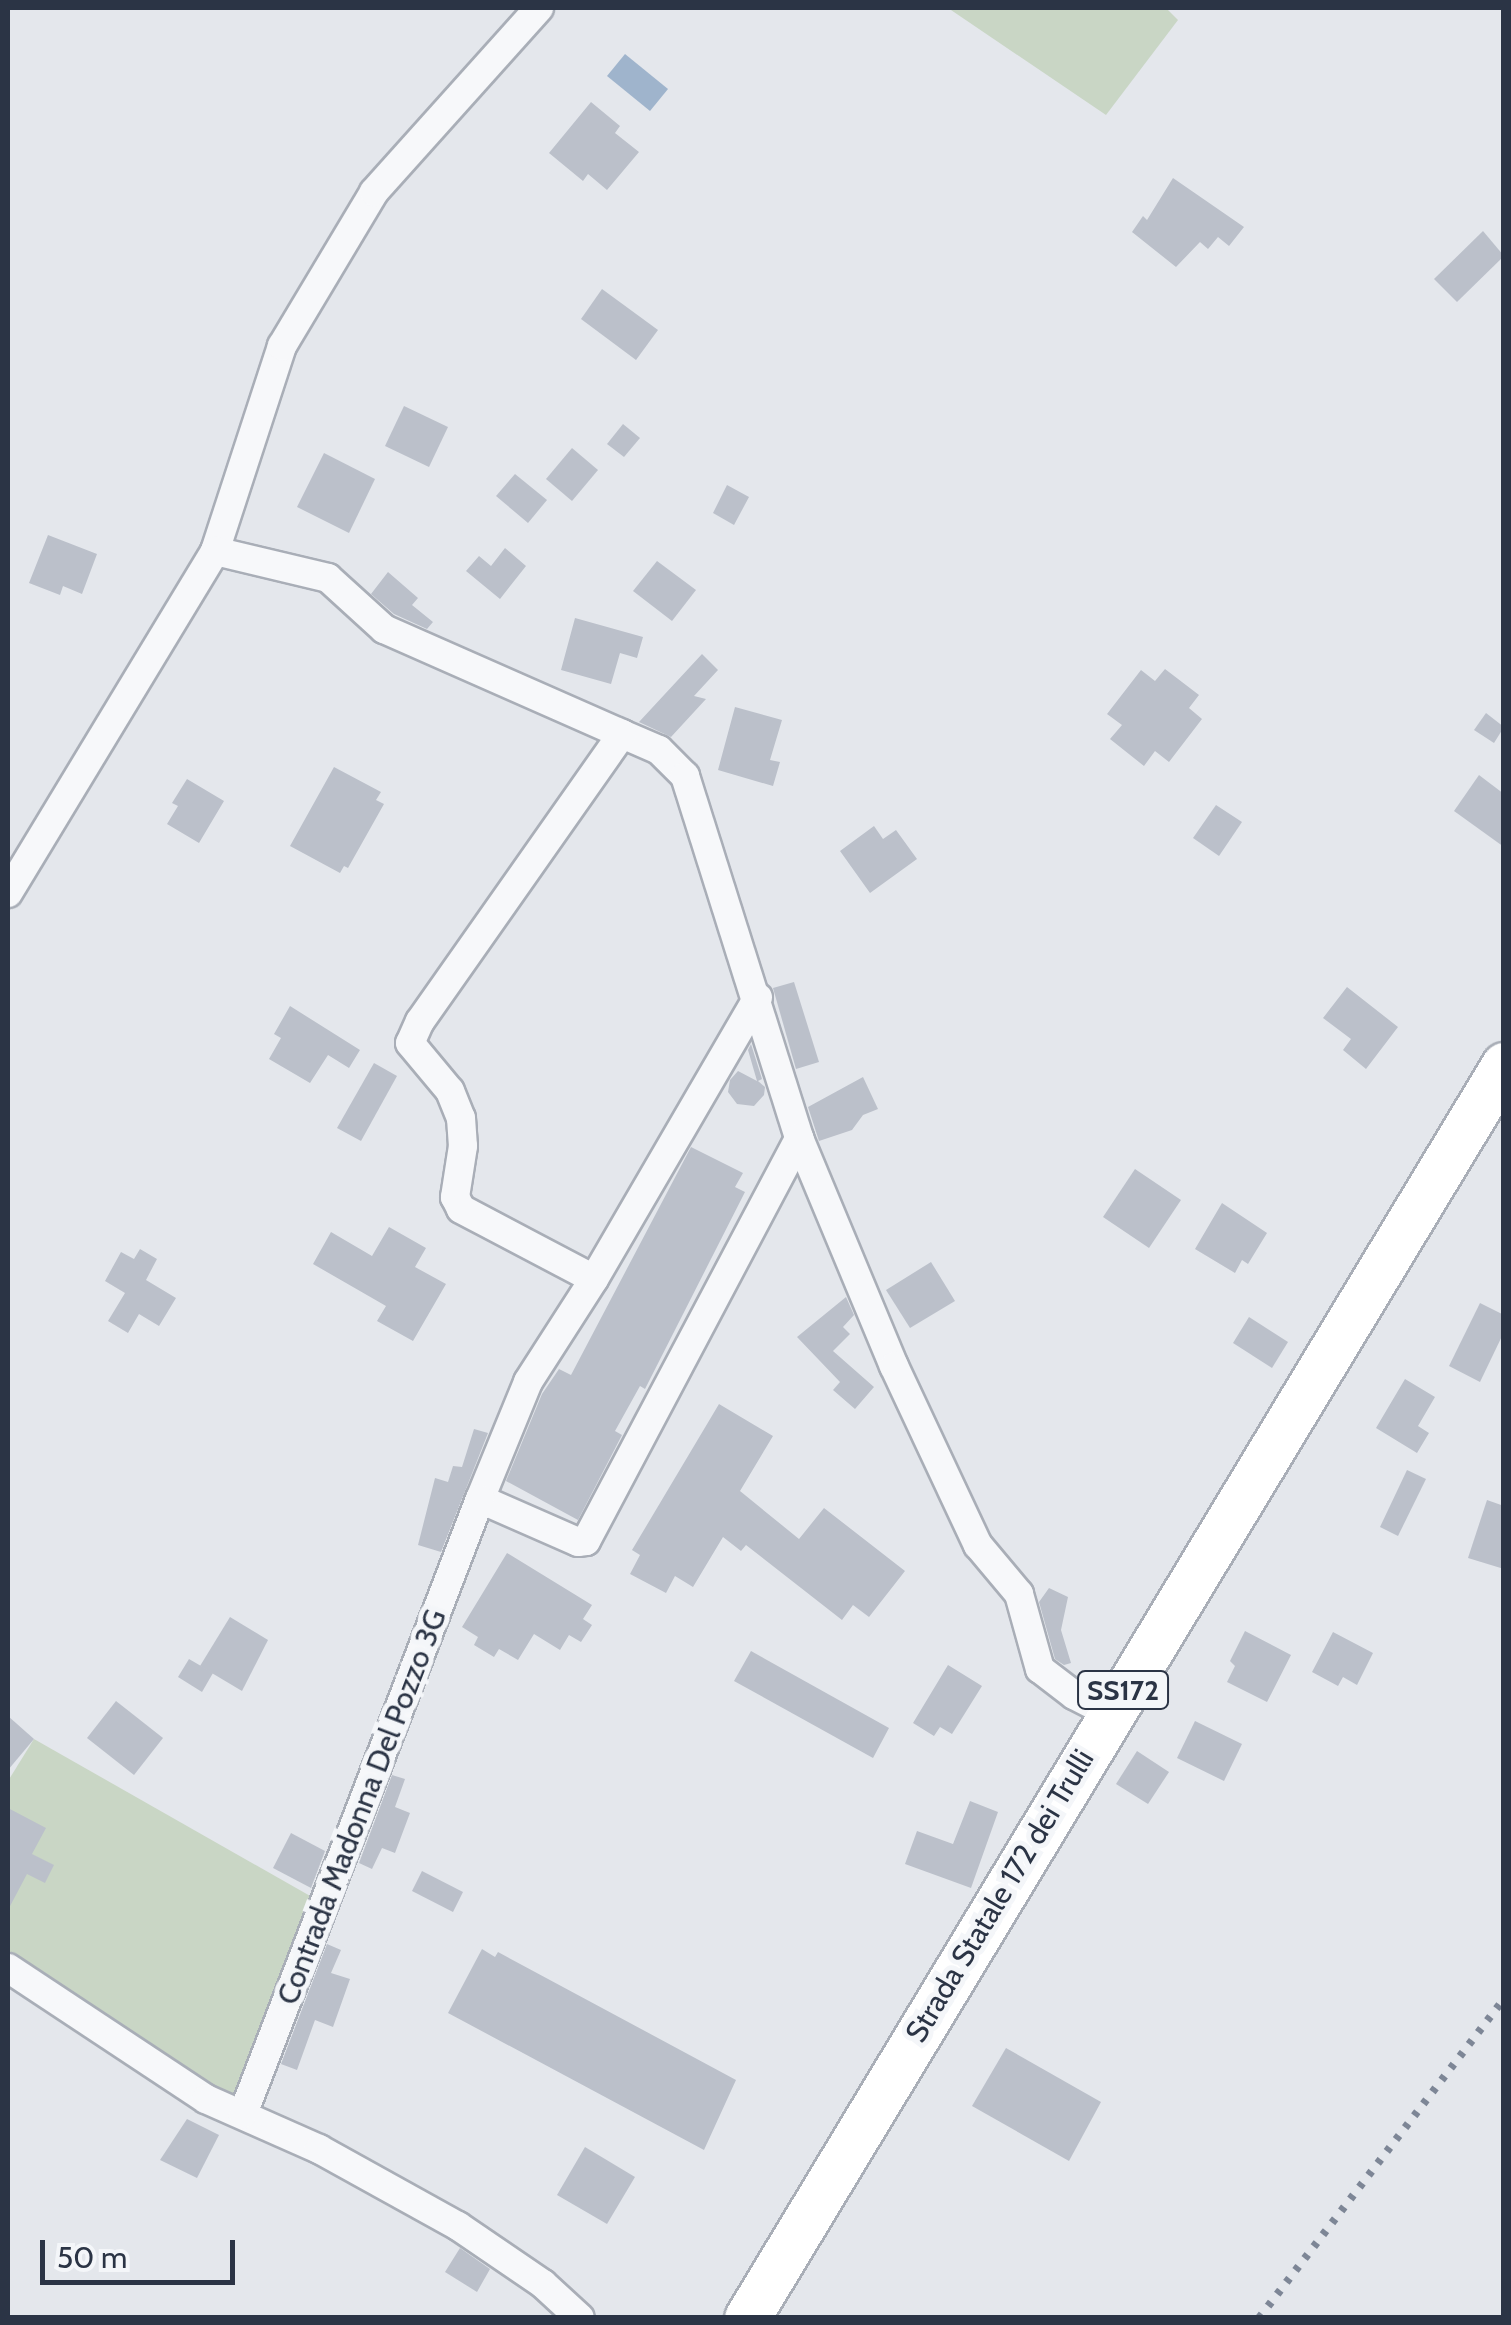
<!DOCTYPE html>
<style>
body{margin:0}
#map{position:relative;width:1511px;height:2325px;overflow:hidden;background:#e4e7ec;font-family:Cabin,sans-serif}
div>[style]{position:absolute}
.green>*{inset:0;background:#c9d6c5}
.water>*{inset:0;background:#9fb4cc}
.building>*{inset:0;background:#bbc0ca}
.roads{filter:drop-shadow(2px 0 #a9aeb7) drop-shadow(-2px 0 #a9aeb7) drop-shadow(0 2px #a9aeb7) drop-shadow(0 -2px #a9aeb7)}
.street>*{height:28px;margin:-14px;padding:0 14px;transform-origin:14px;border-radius:14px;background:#f7f8fa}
.primary>*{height:45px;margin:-22.5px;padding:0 22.5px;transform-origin:22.5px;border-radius:22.5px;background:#fff}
.rail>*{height:8px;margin-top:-4px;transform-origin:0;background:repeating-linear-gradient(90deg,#7d8696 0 5px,transparent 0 15px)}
span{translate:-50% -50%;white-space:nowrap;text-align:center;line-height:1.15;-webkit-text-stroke:10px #f4f6f9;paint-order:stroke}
.shield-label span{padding:2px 8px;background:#f4f6f9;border:2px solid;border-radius:8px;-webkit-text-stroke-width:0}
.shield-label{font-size:28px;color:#2b3445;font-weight:700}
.street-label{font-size:30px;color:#2b3445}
.frame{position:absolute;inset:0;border:10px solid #2b3445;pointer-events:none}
.scale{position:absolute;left:40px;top:2240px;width:195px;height:45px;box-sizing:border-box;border:5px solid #2b3445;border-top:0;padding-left:12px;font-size:30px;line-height:35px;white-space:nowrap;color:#2b3445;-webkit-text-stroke:8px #f4f6f9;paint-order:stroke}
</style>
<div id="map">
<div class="green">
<div style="clip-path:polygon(948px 8px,1166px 8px,1178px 20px,1106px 115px)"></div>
<div style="clip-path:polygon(34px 1739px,319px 1901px,234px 2102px,8px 1985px,8px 1781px)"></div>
</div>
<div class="water">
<div style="clip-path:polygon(625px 54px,668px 89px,650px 111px,607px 76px)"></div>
</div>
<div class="building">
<div style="clip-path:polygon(591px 102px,620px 126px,615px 133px,639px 152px,607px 190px,588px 174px,583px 181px,549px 153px)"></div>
<div style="clip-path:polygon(1173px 178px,1244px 227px,1229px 246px,1218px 237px,1208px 249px,1200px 242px,1176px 267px,1132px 232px,1143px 216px,1147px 220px)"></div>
<div style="clip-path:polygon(1483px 231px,1504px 256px,1457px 302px,1434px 279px)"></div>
<div style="clip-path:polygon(602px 289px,658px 330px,636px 360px,581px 319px)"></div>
<div style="clip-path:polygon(404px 406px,448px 427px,429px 467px,385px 446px)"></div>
<div style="clip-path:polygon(623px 424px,640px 438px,624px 457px,607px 444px)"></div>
<div style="clip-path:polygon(572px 448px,598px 470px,572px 501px,546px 479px)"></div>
<div style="clip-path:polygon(324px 453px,375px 479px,349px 533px,297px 507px)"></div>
<div style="clip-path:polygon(515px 474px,547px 500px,528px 523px,496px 496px)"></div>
<div style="clip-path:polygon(727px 485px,749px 497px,734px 525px,713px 513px)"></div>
<div style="clip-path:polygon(48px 535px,97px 554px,82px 594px,63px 586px,60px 595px,29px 583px)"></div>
<div style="clip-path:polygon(505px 548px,526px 566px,500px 599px,466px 571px,479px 556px,491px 566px)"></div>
<div style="clip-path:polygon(657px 561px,696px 590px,672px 621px,633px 591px)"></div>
<div style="clip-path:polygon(388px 572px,418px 598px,412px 605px,433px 622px,427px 629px,394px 614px,371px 594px)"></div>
<div style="clip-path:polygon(575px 618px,643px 637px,637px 658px,620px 653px,611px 684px,561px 670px)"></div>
<div style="clip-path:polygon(702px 654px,718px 670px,694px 696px,706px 699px,671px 737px,639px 722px)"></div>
<div style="clip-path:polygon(1165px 669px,1199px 695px,1189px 708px,1202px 719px,1169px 762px,1155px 751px,1144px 766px,1110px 739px,1122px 725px,1107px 714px,1141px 670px,1155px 681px)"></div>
<div style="clip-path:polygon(735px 707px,782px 720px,770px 760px,780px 762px,773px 786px,718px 770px)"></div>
<div style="clip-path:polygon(1486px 713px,1504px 727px,1494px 743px,1474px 730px)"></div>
<div style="clip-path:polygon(334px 767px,381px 792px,376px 800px,384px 804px,348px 868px,344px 866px,340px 873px,290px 846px)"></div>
<div style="clip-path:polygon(1479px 775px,1504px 794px,1504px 847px,1454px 811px)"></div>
<div style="clip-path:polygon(187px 779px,224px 801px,199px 843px,167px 824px,178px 806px,172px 803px)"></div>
<div style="clip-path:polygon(1216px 805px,1242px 822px,1219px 856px,1193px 838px)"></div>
<div style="clip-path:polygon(874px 826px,883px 839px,896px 830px,917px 859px,870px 893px,840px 851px)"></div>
<div style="clip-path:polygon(794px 982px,819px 1062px,796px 1069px,773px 988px)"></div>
<div style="clip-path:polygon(1347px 987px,1398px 1027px,1366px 1069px,1343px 1050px,1351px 1039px,1323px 1018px)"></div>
<div style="clip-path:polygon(290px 1006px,360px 1050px,349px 1068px,328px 1055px,310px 1083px,269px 1059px,281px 1038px,274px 1034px)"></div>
<div style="clip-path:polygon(751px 1044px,762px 1079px,758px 1081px,765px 1087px,764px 1095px,754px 1106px,737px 1104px,728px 1092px,730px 1080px,738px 1071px,757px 1081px,748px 1050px)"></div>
<div style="clip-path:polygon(374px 1063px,397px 1076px,361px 1141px,337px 1128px)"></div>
<div style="clip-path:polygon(863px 1077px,878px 1109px,863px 1115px,852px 1130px,819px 1141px,808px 1107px)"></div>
<div style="clip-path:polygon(691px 1147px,743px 1173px,735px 1187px,745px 1192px,645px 1389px,640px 1386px,615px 1431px,622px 1435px,578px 1520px,506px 1481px,542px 1394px,559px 1369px,571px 1375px)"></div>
<div style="clip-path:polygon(1135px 1169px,1181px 1200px,1149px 1248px,1103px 1217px)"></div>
<div style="clip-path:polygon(1222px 1203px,1267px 1233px,1248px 1264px,1242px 1260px,1235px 1273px,1195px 1249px)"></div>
<div style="clip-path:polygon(389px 1227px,426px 1248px,415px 1267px,446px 1284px,413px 1341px,377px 1321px,386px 1306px,313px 1264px,331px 1232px,372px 1256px)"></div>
<div style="clip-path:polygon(140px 1249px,157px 1259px,146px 1280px,176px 1298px,159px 1326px,139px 1314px,128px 1333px,108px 1321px,125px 1293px,105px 1281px,121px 1252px,134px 1259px)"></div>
<div style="clip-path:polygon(931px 1262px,955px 1301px,910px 1328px,886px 1290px)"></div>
<div style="clip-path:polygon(846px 1297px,854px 1315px,843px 1327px,850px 1334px,833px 1351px,874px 1387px,855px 1409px,833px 1390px,840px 1382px,797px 1337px)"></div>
<div style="clip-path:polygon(1480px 1303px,1504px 1315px,1504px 1332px,1480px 1382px,1449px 1366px)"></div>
<div style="clip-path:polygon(1249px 1317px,1288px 1342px,1272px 1368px,1233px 1343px)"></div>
<div style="clip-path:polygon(1405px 1379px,1435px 1397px,1418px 1426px,1429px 1433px,1417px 1453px,1376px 1428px)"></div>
<div style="clip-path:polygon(719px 1404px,773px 1436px,740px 1491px,799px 1539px,824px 1508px,905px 1571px,869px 1617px,853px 1605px,842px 1620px,746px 1545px,741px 1551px,723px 1537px,693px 1587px,675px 1576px,666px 1593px,630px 1574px,640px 1555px,632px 1550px)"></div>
<div style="clip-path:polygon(474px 1429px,488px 1433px,441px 1552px,418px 1545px,435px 1478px,448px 1482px,453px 1466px,462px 1467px)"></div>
<div style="clip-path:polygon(1407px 1470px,1426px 1479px,1398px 1536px,1380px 1527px)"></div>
<div style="clip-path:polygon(1487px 1500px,1504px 1506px,1504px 1569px,1468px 1558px)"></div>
<div style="clip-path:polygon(507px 1553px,592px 1605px,583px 1619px,592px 1625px,581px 1642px,569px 1635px,560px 1650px,534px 1634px,518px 1660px,499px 1649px,494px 1657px,474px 1645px,478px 1637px,462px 1627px)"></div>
<div style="clip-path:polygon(1049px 1588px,1068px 1597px,1061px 1630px,1071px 1663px,1064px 1665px,1055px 1659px,1039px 1602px)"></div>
<div style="clip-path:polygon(230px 1617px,268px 1640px,242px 1691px,200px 1666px)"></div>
<div style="clip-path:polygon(1245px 1631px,1291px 1655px,1267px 1702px,1227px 1682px,1235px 1666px,1230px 1661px)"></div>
<div style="clip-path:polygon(1333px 1632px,1373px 1653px,1357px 1685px,1343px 1677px,1338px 1686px,1312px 1672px)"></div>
<div style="clip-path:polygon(751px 1651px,889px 1728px,873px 1758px,734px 1681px)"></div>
<div style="clip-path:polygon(189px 1659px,213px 1673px,202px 1692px,178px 1677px)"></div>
<div style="clip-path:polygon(948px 1665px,982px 1686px,952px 1734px,940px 1727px,934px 1736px,913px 1723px)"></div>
<div style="clip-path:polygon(116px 1701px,163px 1738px,134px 1775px,87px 1738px)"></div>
<div style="clip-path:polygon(8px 1716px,34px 1739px,8px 1770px)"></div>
<div style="clip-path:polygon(1195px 1721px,1242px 1744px,1224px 1781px,1177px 1758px)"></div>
<div style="clip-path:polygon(1137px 1751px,1169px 1772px,1148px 1804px,1116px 1784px)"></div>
<div style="clip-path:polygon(392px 1775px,405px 1779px,395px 1807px,410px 1813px,395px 1853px,382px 1848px,372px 1869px,359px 1863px)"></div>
<div style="clip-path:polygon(970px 1801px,998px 1812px,971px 1888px,905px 1864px,917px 1831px,953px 1844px)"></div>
<div style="clip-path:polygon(8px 1808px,46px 1828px,32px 1854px,54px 1865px,45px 1883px,27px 1874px,8px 1910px)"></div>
<div style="clip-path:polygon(291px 1833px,325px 1851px,311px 1888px,273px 1868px)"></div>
<div style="clip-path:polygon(422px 1871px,463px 1892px,453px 1912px,412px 1891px)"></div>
<div style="clip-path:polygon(327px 1944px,341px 1950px,331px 1973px,350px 1979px,333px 2027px,315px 2020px,297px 2070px,281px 2064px)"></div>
<div style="clip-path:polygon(482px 1949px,495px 1957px,498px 1952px,736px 2080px,704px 2150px,448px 2013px)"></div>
<div style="clip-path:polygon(1006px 2048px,1101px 2102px,1069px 2161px,972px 2106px)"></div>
<div style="clip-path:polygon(187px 2119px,219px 2135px,197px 2178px,160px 2160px)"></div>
<div style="clip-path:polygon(585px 2147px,635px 2177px,607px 2224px,557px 2195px)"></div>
<div style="clip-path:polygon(460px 2248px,490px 2269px,477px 2292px,445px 2272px)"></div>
</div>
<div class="roads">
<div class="street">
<div style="left:215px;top:551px;width:216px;rotate:-71.9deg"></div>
<div style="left:282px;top:346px;width:179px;rotate:-59.1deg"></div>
<div style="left:374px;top:192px;width:247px;rotate:-48.1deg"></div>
<div style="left:622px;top:734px;width:40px;rotate:23.4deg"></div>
<div style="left:659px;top:750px;width:37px;rotate:45deg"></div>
<div style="left:685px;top:776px;width:380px;rotate:72.5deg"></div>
<div style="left:799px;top:1138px;width:247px;rotate:67.4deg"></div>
<div style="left:894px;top:1366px;width:198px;rotate:64.9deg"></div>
<div style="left:978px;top:1545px;width:64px;rotate:50.1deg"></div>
<div style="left:1019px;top:1594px;width:78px;rotate:74.4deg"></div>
<div style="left:1040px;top:1669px;width:43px;rotate:37.4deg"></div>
<div style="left:1074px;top:1695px;width:39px;rotate:27deg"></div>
<div style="left:8px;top:893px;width:400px;rotate:-58.8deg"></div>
<div style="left:215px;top:551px;width:116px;rotate:13.4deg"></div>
<div style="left:328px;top:578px;width:76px;rotate:42.3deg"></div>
<div style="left:384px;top:629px;width:260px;rotate:23.8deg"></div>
<div style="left:622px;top:734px;width:351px;rotate:125.1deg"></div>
<div style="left:420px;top:1021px;width:24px;rotate:114deg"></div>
<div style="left:410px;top:1043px;width:62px;rotate:50.2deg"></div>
<div style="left:450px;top:1091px;width:29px;rotate:68deg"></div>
<div style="left:461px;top:1118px;width:28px;rotate:86deg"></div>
<div style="left:463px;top:1146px;width:52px;rotate:98.9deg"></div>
<div style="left:455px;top:1197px;width:13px;rotate:63deg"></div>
<div style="left:461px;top:1209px;width:150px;rotate:27.8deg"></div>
<div style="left:594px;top:1279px;width:122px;rotate:122.7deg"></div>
<div style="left:528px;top:1382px;width:126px;rotate:112.3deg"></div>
<div style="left:480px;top:1499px;width:107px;rotate:23.7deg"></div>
<div style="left:578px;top:1542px;width:8px;rotate:-7deg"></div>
<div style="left:586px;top:1541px;width:456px;rotate:-62.1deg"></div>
<div style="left:594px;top:1279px;width:326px;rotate:-59.8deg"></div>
<div style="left:8px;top:1968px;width:237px;rotate:33.5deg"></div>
<div style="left:206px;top:2099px;width:124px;rotate:23.9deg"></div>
<div style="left:319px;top:2149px;width:159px;rotate:29deg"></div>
<div style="left:458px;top:2226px;width:103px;rotate:34.3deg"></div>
<div style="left:543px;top:2284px;width:50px;rotate:42.6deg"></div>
<div style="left:243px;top:2114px;width:659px;rotate:-68.93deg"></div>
</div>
<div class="primary">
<div style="left:747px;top:2318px;width:1464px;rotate:-58.86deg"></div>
</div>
</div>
<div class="rail">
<div style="left:1259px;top:2318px;width:402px;rotate:-52.5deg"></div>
</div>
<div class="shield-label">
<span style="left:1123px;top:1690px">SS172</span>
</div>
<div class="street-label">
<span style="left:362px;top:1807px;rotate:-69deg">Contrada Madonna Del Pozzo 3G</span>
<span style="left:1000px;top:1896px;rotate:-59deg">Strada Statale 172 dei Trulli</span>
</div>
<div class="frame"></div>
<div class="scale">50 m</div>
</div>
